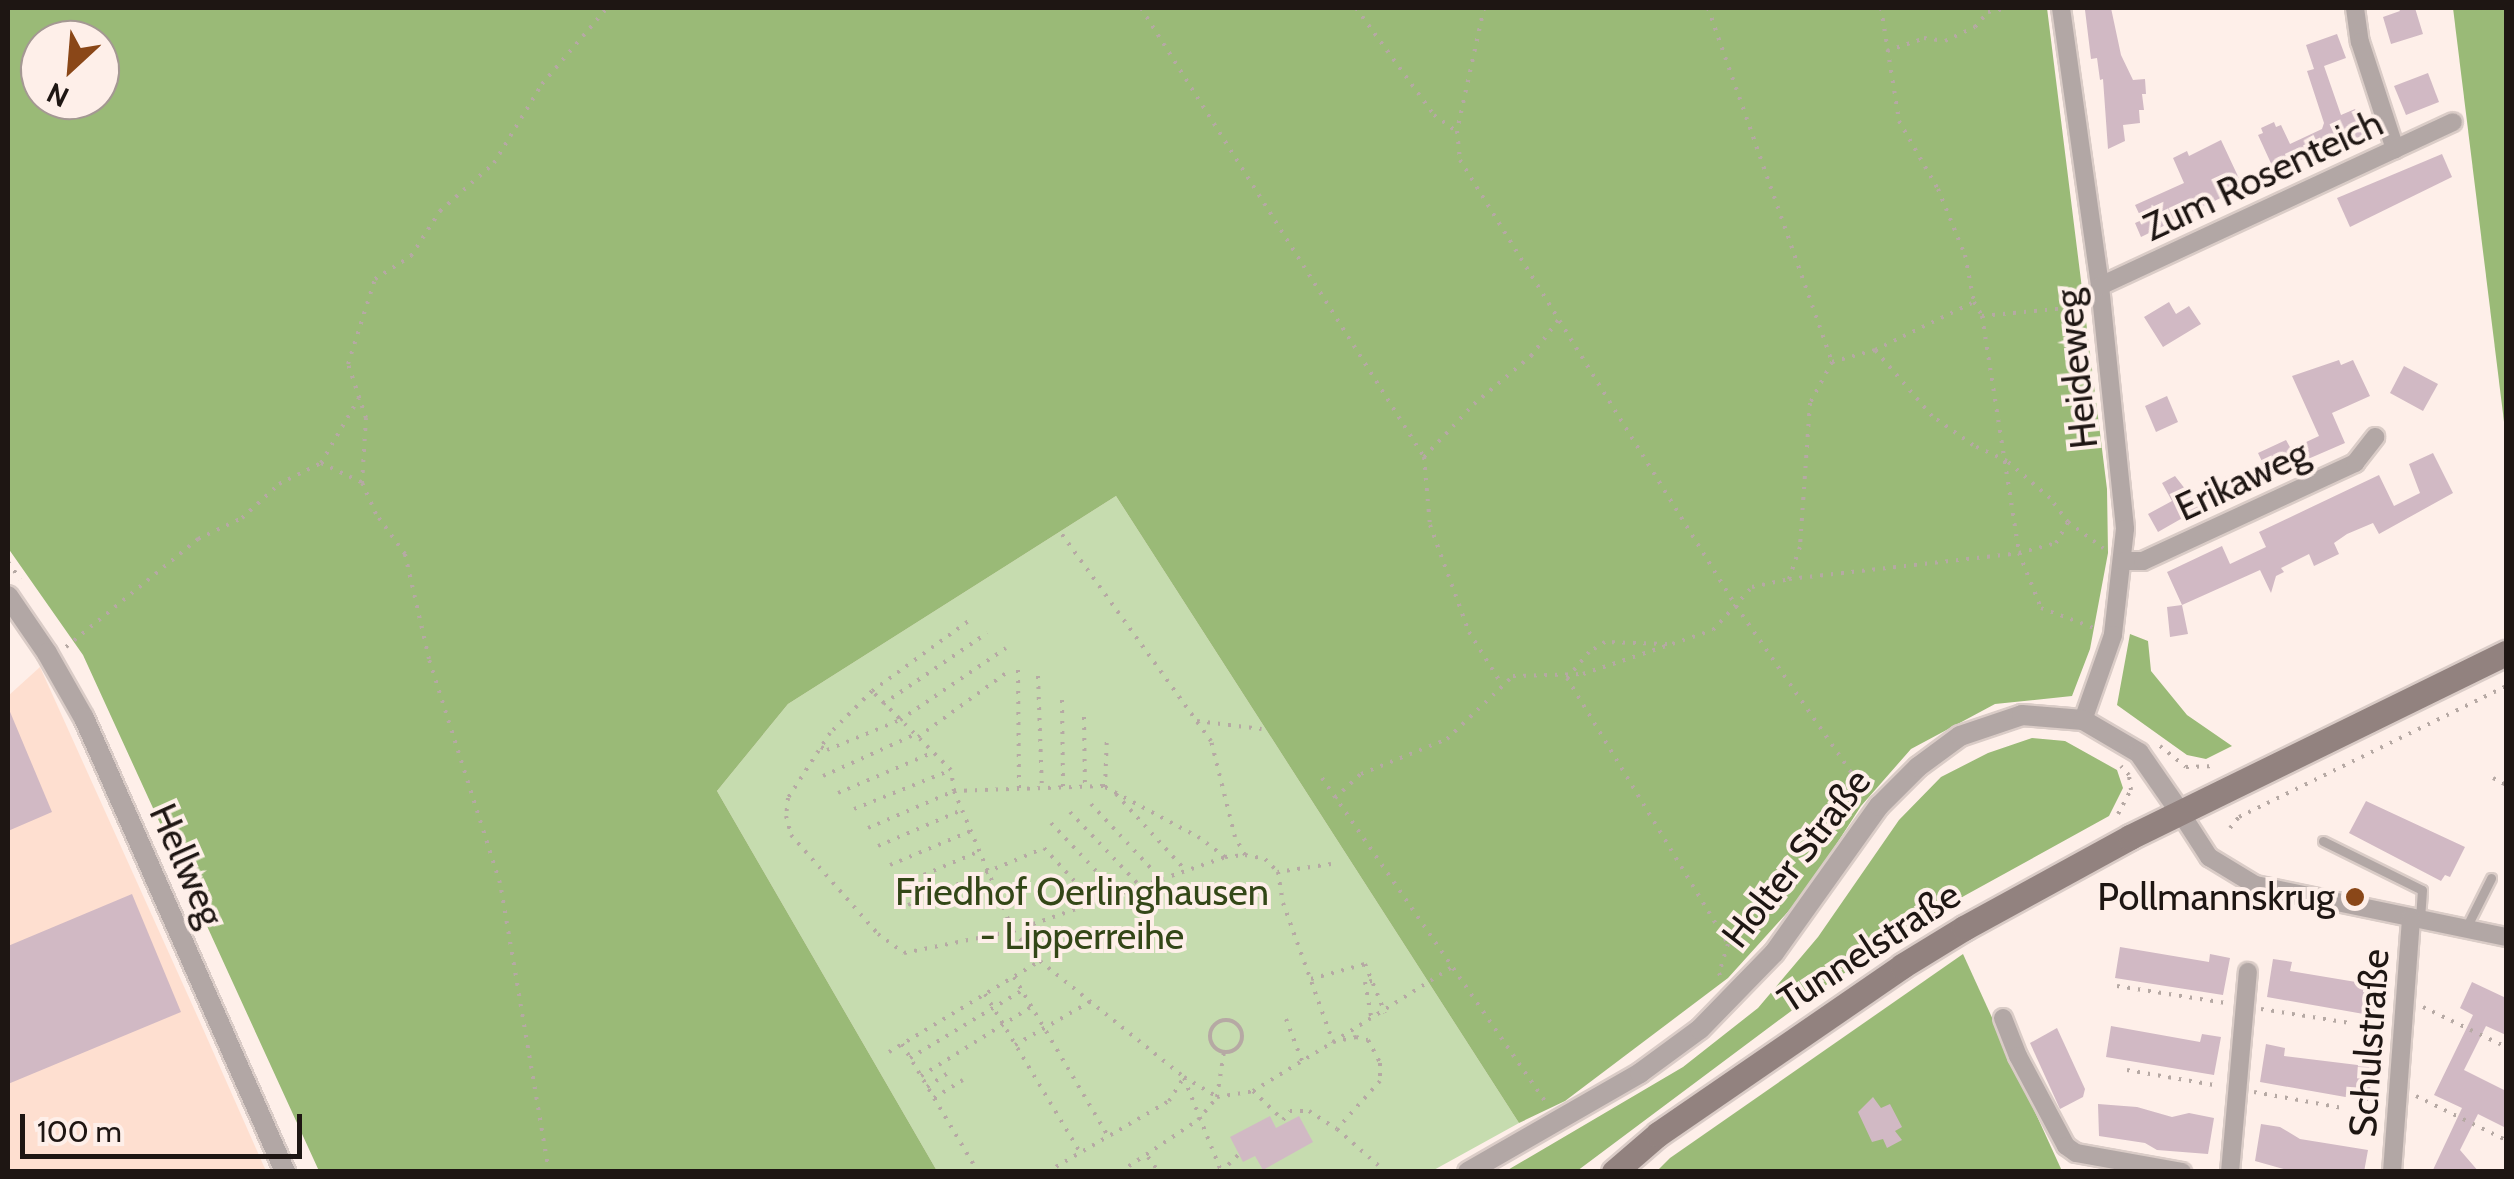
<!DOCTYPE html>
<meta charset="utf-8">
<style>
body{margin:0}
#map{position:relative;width:2514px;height:1179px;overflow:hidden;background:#feefe9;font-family:Cabin,sans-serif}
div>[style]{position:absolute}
.built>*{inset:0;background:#fedfd0}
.green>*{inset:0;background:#c6dcaf}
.forest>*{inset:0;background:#9aba77}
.building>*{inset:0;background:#d1b9c4}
.path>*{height:4px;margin-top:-2px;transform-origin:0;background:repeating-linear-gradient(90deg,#b6a9a4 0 2.5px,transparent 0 10.5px)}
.path>.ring{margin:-2px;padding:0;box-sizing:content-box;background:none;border:4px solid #b6a9a4;border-radius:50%}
.roads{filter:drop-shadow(2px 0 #daccc7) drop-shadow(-2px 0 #daccc7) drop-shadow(0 2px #daccc7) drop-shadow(0 -2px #daccc7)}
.service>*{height:9px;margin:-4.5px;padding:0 4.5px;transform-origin:4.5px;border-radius:4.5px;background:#b2a7a5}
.minor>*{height:18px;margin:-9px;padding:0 9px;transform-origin:9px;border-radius:9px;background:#b2a7a5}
.tertiary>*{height:20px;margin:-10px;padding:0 10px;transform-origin:10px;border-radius:10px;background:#b2a7a5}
.secondary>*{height:25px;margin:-12.5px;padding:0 12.5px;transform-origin:12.5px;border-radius:12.5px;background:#92827f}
.dots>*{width:28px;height:28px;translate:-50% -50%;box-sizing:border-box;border:5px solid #feefe9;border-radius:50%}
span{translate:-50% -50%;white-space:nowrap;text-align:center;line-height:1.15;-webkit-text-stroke:8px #feefe9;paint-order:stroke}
.street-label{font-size:38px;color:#1e1613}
.park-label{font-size:38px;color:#334717}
.poi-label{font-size:38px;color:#1e1613}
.right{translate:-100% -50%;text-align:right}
.frame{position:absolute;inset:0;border:10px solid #1e1613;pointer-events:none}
.north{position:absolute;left:20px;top:20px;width:100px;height:100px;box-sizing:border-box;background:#feefe9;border:2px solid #a49893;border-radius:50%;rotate:206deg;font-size:28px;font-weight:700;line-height:40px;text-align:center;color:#1e1613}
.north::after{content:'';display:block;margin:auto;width:35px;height:45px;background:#8a4718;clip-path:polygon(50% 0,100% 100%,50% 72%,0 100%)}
.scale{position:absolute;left:20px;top:1114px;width:282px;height:45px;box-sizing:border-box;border:5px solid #1e1613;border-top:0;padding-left:12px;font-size:30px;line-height:35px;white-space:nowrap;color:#1e1613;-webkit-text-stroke:8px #feefe9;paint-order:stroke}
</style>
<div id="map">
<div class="built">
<div style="clip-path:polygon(40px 667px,200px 1022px,266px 1171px,8px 1171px,8px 696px)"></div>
</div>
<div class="green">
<div style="clip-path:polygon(1116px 496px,1519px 1123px,1432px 1171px,937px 1171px,717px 791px,788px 704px)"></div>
</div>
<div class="forest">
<div style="clip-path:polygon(evenodd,8px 8px,2047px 8px,2107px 489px,2108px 553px,2090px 649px,2072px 696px,1995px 704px,1911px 749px,1861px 806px,1805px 893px,1728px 978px,1565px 1101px,1519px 1123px,1116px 496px,788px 704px,717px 791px,937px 1171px,319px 1171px,83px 655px,8px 548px,8px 8px,40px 40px,100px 40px,100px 100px,40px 100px,40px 40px)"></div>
<div style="clip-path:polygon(2453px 8px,2506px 8px,2506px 438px)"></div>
<div style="clip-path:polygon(2130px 634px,2148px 641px,2151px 671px,2187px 715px,2232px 746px,2206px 759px,2187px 755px,2117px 705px)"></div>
<div style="clip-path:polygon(2032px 738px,2065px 741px,2117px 770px,2123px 788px,2109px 816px,1964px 896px,1826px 985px,1577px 1171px,1506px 1171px,1683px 1067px,1758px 1008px,1818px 937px,1899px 820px,1941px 777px,1988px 753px)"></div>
<div style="clip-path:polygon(1963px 954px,2062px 1171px,1656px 1172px,1670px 1158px)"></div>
</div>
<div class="building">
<div style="clip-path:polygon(2111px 8px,2121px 55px,2133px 80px,2145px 79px,2146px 94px,2142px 94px,2144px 110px,2139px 110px,2140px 123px,2123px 125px,2125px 141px,2108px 149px,2103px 79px,2100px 80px,2097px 58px,2091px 59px,2085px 10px)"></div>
<div style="clip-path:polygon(2398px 8px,2415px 8px,2423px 34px,2391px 44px,2383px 17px,2400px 11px)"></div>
<div style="clip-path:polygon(2337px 34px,2346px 58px,2324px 66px,2341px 115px,2355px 109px,2367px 134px,2306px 164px,2303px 159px,2275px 172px,2258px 135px,2263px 133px,2261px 128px,2274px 122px,2276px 127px,2281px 125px,2290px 144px,2322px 129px,2324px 123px,2307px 71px,2314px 69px,2306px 45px)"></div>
<div style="clip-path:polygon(2428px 73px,2439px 102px,2406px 115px,2394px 86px)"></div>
<div style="clip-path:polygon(2221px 140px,2243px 187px,2141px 237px,2135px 223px,2142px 220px,2135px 205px,2184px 183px,2173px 158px,2187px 151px,2189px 156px)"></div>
<div style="clip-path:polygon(2442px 154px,2452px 177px,2350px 227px,2337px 198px)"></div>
<div style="clip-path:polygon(2169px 302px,2176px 314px,2189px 306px,2201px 324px,2163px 347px,2144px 317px)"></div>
<div style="clip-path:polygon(2339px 360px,2341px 365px,2353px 360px,2370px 396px,2332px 413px,2345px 443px,2269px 476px,2258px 453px,2286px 440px,2291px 449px,2319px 436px,2292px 376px)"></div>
<div style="clip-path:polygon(2404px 366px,2438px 384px,2423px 411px,2390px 393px)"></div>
<div style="clip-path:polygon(2167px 396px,2178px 422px,2156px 432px,2145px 406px)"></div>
<div style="clip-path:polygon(2433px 453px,2453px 493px,2379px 534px,2373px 523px,2347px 534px,2334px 543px,2339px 554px,2314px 566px,2309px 554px,2281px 568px,2284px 572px,2276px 576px,2271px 593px,2260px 570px,2182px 605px,2188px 634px,2170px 637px,2167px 607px,2182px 605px,2167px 572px,2222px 546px,2230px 564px,2266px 547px,2259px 532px,2379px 475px,2394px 506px,2420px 493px,2409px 464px)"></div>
<div style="clip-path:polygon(2175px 476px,2200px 508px,2158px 532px,2148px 514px,2172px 501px,2162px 483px)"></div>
<div style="clip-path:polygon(8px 707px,52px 812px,8px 831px)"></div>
<div style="clip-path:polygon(2366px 801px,2465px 847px,2450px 877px,2445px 875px,2441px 881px,2349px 833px)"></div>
<div style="clip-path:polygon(132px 894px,181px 1012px,8px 1084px,8px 946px)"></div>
<div style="clip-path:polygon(2120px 947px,2209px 962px,2210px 954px,2230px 958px,2223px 995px,2115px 978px)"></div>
<div style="clip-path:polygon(2273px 959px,2292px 962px,2290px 971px,2380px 986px,2375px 1016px,2267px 997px)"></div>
<div style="clip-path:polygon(2472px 982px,2506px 998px,2506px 1035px,2486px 1026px,2464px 1070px,2506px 1091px,2506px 1128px,2478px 1114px,2460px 1150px,2479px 1172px,2432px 1172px,2462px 1108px,2434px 1095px,2473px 1015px,2460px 1008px)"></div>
<div style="clip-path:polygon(2111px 1026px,2200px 1042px,2202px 1034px,2221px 1037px,2214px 1075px,2106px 1057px)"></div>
<div style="clip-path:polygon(2057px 1028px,2085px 1089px,2083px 1097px,2060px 1109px,2030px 1043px)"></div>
<div style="clip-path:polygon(2266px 1044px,2285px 1048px,2284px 1056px,2374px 1067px,2368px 1101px,2260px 1082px)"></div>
<div style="clip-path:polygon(1873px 1097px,1881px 1108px,1890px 1104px,1902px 1127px,1895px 1131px,1902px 1140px,1887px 1148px,1883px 1139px,1872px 1142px,1858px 1112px)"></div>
<div style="clip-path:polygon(2098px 1104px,2137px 1107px,2172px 1117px,2189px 1113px,2214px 1118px,2208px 1154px,2157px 1150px,2145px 1143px,2099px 1136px)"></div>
<div style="clip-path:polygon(1270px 1116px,1276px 1128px,1299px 1116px,1313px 1142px,1263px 1170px,1255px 1156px,1243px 1162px,1230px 1137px)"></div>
<div style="clip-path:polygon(2261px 1124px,2280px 1127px,2300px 1139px,2368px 1150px,2364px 1172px,2294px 1172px,2255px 1161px)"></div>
</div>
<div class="path">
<div style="left:1141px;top:8px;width:531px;rotate:57.78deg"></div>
<div style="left:1424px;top:457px;width:73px;rotate:-46.7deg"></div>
<div style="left:1474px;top:404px;width:75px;rotate:-40.1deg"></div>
<div style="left:1531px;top:356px;width:48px;rotate:-52.7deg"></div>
<div style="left:1356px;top:8px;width:132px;rotate:53.9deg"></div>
<div style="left:1434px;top:115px;width:27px;rotate:36deg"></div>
<div style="left:1484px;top:8px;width:126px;rotate:102.4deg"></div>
<div style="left:1457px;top:131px;width:29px;rotate:84deg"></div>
<div style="left:1460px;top:160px;width:524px;rotate:58.25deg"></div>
<div style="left:1736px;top:606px;width:226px;rotate:55.3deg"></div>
<div style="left:1708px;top:8px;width:375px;rotate:70.7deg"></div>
<div style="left:1832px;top:362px;width:47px;rotate:118.2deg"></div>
<div style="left:1810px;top:403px;width:144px;rotate:94deg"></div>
<div style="left:1800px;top:547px;width:34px;rotate:109deg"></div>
<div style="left:1789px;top:579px;width:231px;rotate:-6.4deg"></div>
<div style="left:2019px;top:553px;width:38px;rotate:-15deg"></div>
<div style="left:2056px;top:543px;width:24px;rotate:-60deg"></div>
<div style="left:2068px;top:522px;width:30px;rotate:-127deg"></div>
<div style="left:2050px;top:498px;width:57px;rotate:-139.3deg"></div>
<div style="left:2007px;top:461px;width:38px;rotate:-155deg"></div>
<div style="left:1973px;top:445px;width:50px;rotate:-144.7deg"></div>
<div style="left:1932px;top:416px;width:87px;rotate:-130.8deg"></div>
<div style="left:1881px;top:8px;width:114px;rotate:80.9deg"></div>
<div style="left:1899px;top:121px;width:78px;rotate:60.2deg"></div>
<div style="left:1938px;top:189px;width:71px;rotate:67.8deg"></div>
<div style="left:1965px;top:255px;width:48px;rotate:79.2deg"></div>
<div style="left:1974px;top:302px;width:16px;rotate:60deg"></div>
<div style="left:1982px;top:316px;width:240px;rotate:81.1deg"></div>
<div style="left:2019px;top:553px;width:59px;rotate:68.2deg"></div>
<div style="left:2041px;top:608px;width:60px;rotate:20.6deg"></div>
<div style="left:1887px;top:51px;width:39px;rotate:-19deg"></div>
<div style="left:1924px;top:38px;width:21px;rotate:8deg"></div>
<div style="left:1945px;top:41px;width:33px;rotate:-25deg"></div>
<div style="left:1975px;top:27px;width:20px;rotate:-49deg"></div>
<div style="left:1988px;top:12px;width:20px;rotate:-11deg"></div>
<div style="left:1982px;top:316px;width:105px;rotate:-5.4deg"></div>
<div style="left:1832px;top:362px;width:45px;rotate:-15.6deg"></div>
<div style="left:1875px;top:350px;width:110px;rotate:-25.9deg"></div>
<div style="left:1424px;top:457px;width:68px;rotate:85deg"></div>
<div style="left:1430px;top:525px;width:114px;rotate:70deg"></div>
<div style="left:1469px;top:632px;width:60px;rotate:57.9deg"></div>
<div style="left:321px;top:463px;width:75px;rotate:-59.7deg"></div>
<div style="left:2068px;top:522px;width:44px;rotate:36.6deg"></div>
<div style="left:8px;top:562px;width:21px;rotate:55deg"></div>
<div style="left:1667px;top:644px;width:62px;rotate:-178.2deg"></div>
<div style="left:1605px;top:642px;width:19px;rotate:148deg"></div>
<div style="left:1589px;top:652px;width:34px;rotate:130deg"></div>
<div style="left:1567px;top:678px;width:311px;rotate:58.8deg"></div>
<div style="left:1728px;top:944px;width:30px;rotate:107deg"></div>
<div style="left:1719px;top:973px;width:9px;rotate:69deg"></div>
<div style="left:66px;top:647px;width:171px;rotate:-39.3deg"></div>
<div style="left:198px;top:539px;width:49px;rotate:-25.5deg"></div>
<div style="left:242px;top:518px;width:50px;rotate:-42.6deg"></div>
<div style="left:279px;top:484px;width:47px;rotate:-26.6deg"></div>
<div style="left:321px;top:463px;width:44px;rotate:25.4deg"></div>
<div style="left:1018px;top:670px;width:118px;rotate:89.5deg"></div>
<div style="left:1038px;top:676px;width:112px;rotate:88deg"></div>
<div style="left:872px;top:691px;width:122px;rotate:-36deg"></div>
<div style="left:1062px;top:700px;width:87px;rotate:89.3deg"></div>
<div style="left:883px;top:704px;width:126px;rotate:-34.3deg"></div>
<div style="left:1084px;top:717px;width:69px;rotate:89.2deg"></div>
<div style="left:1197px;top:721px;width:65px;rotate:7deg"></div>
<div style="left:918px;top:737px;width:109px;rotate:-36deg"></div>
<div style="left:2160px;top:746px;width:33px;rotate:39deg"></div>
<div style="left:2186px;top:767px;width:31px;rotate:-2deg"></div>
<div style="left:821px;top:747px;width:7px;rotate:27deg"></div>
<div style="left:827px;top:750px;width:79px;rotate:-22.3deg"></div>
<div style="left:900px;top:720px;width:128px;rotate:-34.2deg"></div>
<div style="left:823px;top:776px;width:102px;rotate:-24.3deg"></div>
<div style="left:1322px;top:778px;width:396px;rotate:55.4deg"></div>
<div style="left:2493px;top:778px;width:15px;rotate:28deg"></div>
<div style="left:1105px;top:787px;width:51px;rotate:-87.8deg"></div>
<div style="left:838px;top:793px;width:104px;rotate:-23.1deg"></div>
<div style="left:1116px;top:794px;width:104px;rotate:47.7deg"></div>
<div style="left:1335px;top:798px;width:35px;rotate:-43deg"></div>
<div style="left:1361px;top:774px;width:93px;rotate:-22.1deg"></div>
<div style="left:1447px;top:739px;width:91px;rotate:-43.7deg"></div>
<div style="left:1513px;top:676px;width:70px;rotate:-1.6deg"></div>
<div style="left:1583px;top:674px;width:137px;rotate:-18.7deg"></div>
<div style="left:1713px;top:630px;width:58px;rotate:-47.8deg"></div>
<div style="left:1752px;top:587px;width:38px;rotate:-12deg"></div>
<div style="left:1091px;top:804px;width:103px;rotate:47deg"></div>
<div style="left:854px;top:809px;width:105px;rotate:-21.9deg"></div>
<div style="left:1070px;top:812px;width:102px;rotate:46.6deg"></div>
<div style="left:2118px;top:814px;width:27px;rotate:-62deg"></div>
<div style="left:2131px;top:790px;width:15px;rotate:-98deg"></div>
<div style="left:2129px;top:775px;width:12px;rotate:-132deg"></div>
<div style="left:1051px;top:823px;width:98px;rotate:46.7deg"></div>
<div style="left:868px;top:828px;width:94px;rotate:-23.3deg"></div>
<div style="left:954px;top:791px;width:21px;rotate:-98deg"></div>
<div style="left:951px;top:770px;width:112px;rotate:-135deg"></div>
<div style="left:872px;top:691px;width:59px;rotate:135deg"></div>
<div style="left:830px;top:733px;width:77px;rotate:122.9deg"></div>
<div style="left:788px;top:798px;width:18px;rotate:96deg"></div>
<div style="left:786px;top:816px;width:20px;rotate:75deg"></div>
<div style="left:791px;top:835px;width:132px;rotate:48.7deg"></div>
<div style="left:878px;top:934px;width:32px;rotate:36deg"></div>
<div style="left:904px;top:953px;width:111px;rotate:-11.4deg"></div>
<div style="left:1013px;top:931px;width:225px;rotate:-19.2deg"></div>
<div style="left:1225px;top:857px;width:20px;rotate:-6deg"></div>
<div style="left:1245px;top:855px;width:21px;rotate:-119deg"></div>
<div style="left:1235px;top:837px;width:99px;rotate:-104deg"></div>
<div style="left:1211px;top:741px;width:258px;rotate:-125.8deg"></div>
<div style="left:2230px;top:828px;width:14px;rotate:-51deg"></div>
<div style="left:2239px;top:817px;width:297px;rotate:-26.1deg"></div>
<div style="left:878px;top:846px;width:91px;rotate:-23.2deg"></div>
<div style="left:1245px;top:855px;width:20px;rotate:11deg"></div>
<div style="left:1265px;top:859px;width:18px;rotate:45deg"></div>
<div style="left:1225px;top:857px;width:31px;rotate:-143deg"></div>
<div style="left:1200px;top:838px;width:110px;rotate:-151.8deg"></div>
<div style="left:1103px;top:786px;width:149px;rotate:178.1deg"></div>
<div style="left:954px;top:791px;width:152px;rotate:67.1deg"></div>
<div style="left:1013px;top:931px;width:40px;rotate:48deg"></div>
<div style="left:1040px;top:961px;width:185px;rotate:38.9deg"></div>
<div style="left:1184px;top:1077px;width:39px;rotate:31deg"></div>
<div style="left:1217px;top:1097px;width:36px;rotate:-9deg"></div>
<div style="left:1253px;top:1091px;width:42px;rotate:44deg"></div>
<div style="left:1283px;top:1120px;width:11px;rotate:-52deg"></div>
<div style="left:1290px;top:1111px;width:19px"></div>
<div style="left:1309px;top:1111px;width:33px;rotate:33deg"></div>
<div style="left:1331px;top:864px;width:54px;rotate:171.4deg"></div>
<div style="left:1278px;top:872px;width:31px;rotate:81deg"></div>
<div style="left:1283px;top:903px;width:148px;rotate:70.2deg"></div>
<div style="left:1333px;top:1042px;width:141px;rotate:-32.2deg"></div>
<div style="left:890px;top:865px;width:88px;rotate:-22.8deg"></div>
<div style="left:895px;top:887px;width:92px;rotate:-23deg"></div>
<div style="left:908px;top:905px;width:147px;rotate:-22.7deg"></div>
<div style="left:1044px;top:848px;width:72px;rotate:47.2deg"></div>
<div style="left:1014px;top:977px;width:182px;rotate:59.4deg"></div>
<div style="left:1311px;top:979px;width:56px;rotate:-15.5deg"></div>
<div style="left:1365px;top:964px;width:53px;rotate:67.8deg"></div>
<div style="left:1372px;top:981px;width:7px;rotate:172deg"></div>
<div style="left:1365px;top:982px;width:39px;rotate:80deg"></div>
<div style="left:2117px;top:986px;width:110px;rotate:8.9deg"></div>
<div style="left:985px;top:994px;width:184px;rotate:59deg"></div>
<div style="left:2423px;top:1007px;width:92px;rotate:25.7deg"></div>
<div style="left:2261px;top:1009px;width:90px;rotate:8.9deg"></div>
<div style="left:1286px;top:1019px;width:45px;rotate:69.1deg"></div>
<div class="ring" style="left:1210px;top:1020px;width:28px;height:28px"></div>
<div style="left:902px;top:1044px;width:149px;rotate:59.3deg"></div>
<div style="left:1015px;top:1045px;width:90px;rotate:-30deg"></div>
<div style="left:889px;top:1052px;width:176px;rotate:-31.1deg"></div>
<div style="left:910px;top:1058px;width:130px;rotate:-31.1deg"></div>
<div style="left:2127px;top:1070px;width:94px;rotate:9.8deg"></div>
<div style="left:921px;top:1076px;width:130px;rotate:-32.1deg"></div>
<div style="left:1184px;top:1078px;width:100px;rotate:68.3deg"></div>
<div style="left:927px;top:1087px;width:29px;rotate:-34deg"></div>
<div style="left:1253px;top:1091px;width:94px;rotate:-31.5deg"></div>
<div style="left:1333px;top:1042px;width:24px;rotate:-12deg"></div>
<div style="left:1356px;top:1037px;width:12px;rotate:14deg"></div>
<div style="left:1368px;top:1040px;width:26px;rotate:62deg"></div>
<div style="left:1380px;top:1063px;width:18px;rotate:90deg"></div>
<div style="left:1380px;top:1081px;width:64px;rotate:131.9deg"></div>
<div style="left:1337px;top:1129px;width:65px;rotate:41.3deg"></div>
<div style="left:2254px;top:1092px;width:90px;rotate:10.2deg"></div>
<div style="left:2416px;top:1096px;width:100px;rotate:26.1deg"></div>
<div style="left:934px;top:1098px;width:34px;rotate:-32deg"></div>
<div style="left:1148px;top:1157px;width:19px;rotate:54deg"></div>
<div style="left:549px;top:1172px;width:293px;rotate:-99.6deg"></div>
<div style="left:500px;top:883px;width:235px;rotate:-107.6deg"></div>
<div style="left:429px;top:659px;width:108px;rotate:-102.9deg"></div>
<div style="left:405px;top:554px;width:49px;rotate:-125.9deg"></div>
<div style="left:376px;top:514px;width:34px;rotate:-114deg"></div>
<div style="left:362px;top:483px;width:65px;rotate:-86.5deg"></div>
<div style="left:366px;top:418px;width:57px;rotate:-108.4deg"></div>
<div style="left:348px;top:364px;width:89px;rotate:-72.4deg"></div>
<div style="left:375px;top:279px;width:43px;rotate:-32.6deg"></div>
<div style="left:411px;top:256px;width:54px;rotate:-57.2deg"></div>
<div style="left:440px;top:211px;width:72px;rotate:-41.6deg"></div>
<div style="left:494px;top:163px;width:92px;rotate:-58.7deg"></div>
<div style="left:542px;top:84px;width:100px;rotate:-49.5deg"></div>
<div style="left:1047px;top:1172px;width:141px;rotate:-30.2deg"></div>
<div style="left:1169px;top:1101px;width:28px;rotate:-58deg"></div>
<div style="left:1120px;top:1172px;width:94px;rotate:-33.7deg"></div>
<div style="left:1198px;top:1120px;width:30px;rotate:-50deg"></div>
<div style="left:1217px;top:1097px;width:46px;rotate:-81.2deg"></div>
<div style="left:1221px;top:1172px;width:25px;rotate:-45deg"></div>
</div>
<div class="roads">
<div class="service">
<div style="left:2323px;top:841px;width:110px;rotate:26.3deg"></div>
<div style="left:2422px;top:890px;width:30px;rotate:94deg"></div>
<div style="left:2466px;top:928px;width:56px;rotate:-63.4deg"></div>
</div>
<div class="minor">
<div style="left:2061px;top:8px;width:281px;rotate:82deg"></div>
<div style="left:2100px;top:286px;width:244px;rotate:84.1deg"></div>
<div style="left:2125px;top:529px;width:107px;rotate:96.5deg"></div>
<div style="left:2113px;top:635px;width:90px;rotate:109.4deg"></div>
<div style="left:2355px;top:8px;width:34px;rotate:82deg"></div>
<div style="left:2360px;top:42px;width:113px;rotate:71.9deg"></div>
<div style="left:2100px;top:286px;width:389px;rotate:-24.9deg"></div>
<div style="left:2124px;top:561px;width:19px"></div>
<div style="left:2143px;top:561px;width:234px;rotate:-24.8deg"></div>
<div style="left:2355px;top:463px;width:33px;rotate:-52deg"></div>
<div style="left:2180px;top:812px;width:54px;rotate:57.2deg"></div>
<div style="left:2209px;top:857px;width:54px;rotate:31.3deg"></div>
<div style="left:2255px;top:885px;width:256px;rotate:11.7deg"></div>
<div style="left:2003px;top:1018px;width:41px;rotate:68.5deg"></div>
<div style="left:2018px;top:1056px;width:102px;rotate:61.9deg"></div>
<div style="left:2066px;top:1146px;width:12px;rotate:35deg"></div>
<div style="left:2076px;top:1153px;width:108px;rotate:10.2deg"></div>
<div style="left:2230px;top:1172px;width:201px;rotate:-84.9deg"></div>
<div style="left:2392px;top:1172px;width:255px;rotate:-85.7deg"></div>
</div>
<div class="tertiary">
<div style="left:8px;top:596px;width:69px;rotate:55.6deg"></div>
<div style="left:47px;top:653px;width:75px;rotate:60.4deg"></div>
<div style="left:84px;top:718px;width:497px;rotate:66.1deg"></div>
<div style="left:1468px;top:1172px;width:198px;rotate:-29.9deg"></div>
<div style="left:1640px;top:1073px;width:74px;rotate:-36.3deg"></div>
<div style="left:1700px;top:1029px;width:106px;rotate:-45.8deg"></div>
<div style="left:1774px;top:953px;width:181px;rotate:-54.5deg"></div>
<div style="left:1879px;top:806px;width:55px;rotate:-45deg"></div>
<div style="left:1918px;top:767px;width:52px;rotate:-36.4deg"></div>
<div style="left:1960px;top:736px;width:65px;rotate:-18.7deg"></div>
<div style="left:2022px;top:715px;width:61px;rotate:4.7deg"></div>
<div style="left:2083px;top:720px;width:65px;rotate:30.5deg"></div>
<div style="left:2139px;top:753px;width:72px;rotate:55.2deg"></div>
</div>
<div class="secondary">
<div style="left:1614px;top:1172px;width:58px;rotate:-40.8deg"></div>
<div style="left:1658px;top:1134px;width:296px;rotate:-34.5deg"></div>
<div style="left:1902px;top:966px;width:73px;rotate:-31.5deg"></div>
<div style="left:1964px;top:928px;width:189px;rotate:-28.7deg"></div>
<div style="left:2130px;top:837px;width:419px;rotate:-26.1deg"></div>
</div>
</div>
<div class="dots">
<div style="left:2355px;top:897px;background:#8a4718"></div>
</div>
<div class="street-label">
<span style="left:2263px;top:175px;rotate:-25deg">Zum Rosenteich</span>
<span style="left:2076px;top:369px;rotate:-96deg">Heideweg</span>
<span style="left:2242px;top:480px;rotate:-25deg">Erikaweg</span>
<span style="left:1796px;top:858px;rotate:-52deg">Holter Straße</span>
<span style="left:187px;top:865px;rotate:66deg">Hellweg</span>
<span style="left:1869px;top:947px;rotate:-33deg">Tunnelstraße</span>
<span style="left:2369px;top:1043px;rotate:-86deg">Schulstraße</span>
</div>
<div class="park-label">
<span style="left:1082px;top:914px">Friedhof Oerlinghausen<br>- Lipperreihe</span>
</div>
<div class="poi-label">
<span class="right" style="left:2335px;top:897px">Pollmannskrug</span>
</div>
<div class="frame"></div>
<div class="north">N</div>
<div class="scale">100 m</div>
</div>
